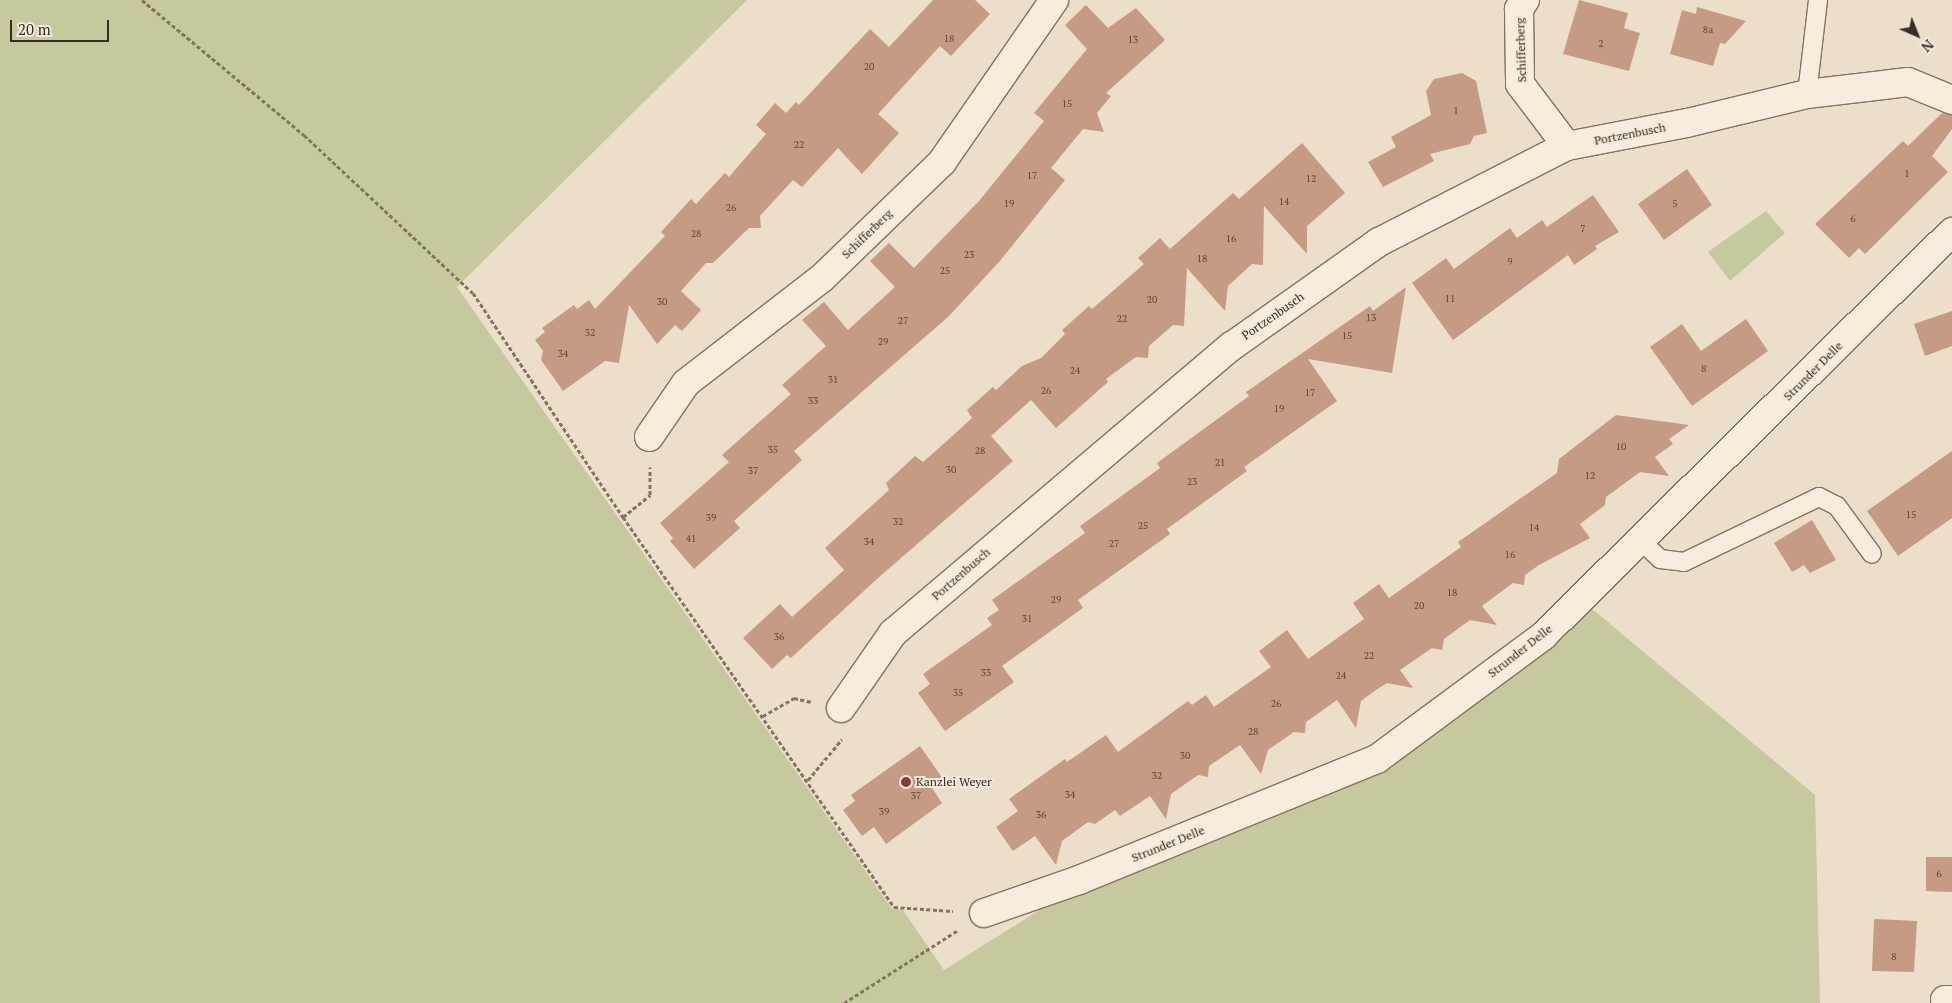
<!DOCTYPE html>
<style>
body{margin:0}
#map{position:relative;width:1952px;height:1003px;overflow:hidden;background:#ebdfca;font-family:"PT Serif",serif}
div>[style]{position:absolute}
.green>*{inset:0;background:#c6c99e}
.building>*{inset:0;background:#c69b83}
.path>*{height:3px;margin-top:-1.5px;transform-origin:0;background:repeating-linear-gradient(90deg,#867260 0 4px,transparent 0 6.5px)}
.roads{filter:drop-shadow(1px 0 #867260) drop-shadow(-1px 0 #867260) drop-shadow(0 1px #867260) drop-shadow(0 -1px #867260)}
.lane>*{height:18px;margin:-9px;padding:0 9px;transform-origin:9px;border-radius:9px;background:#f6eddd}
.street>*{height:28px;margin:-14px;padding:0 14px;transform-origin:14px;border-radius:14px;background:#f6eddd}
.dots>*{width:14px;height:14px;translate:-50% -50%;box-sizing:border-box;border:2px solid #f3ead9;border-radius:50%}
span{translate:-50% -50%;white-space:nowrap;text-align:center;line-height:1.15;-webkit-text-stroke:4px #f3ead9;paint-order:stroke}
.number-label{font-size:10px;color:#5c473a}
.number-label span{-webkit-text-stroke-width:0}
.street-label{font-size:12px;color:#382b22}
.poi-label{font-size:12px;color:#382b22}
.left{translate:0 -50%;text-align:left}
.north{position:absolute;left:1892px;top:10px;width:50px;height:50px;-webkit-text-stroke:4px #f3ead9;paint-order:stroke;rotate:136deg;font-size:14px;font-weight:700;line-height:20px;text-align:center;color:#382b22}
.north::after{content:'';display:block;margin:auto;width:18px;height:22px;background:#382b22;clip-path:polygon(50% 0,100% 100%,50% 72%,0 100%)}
.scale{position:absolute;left:10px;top:20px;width:99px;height:22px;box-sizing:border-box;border:2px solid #382b22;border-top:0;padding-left:6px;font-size:15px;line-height:18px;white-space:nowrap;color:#382b22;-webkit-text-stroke:4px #f3ead9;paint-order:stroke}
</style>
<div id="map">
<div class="green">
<div style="clip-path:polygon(0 0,747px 0,457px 287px,892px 909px,903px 910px,944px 970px,1079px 885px,1375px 749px,1540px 627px,1573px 593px,1815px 795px,1820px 1003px,0 1003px)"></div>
<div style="clip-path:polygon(1766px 211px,1785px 233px,1730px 281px,1708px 252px)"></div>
</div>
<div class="building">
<div style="clip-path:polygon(933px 0,975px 0,990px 14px,951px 56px,940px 46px,878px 114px,899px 133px,862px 174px,838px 148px,802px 187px,793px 180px,760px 216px,761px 228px,749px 228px,713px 263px,706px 263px,681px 291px,701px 310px,682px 331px,675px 325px,657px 344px,629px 305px,619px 363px,605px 361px,563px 391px,541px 360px,543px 351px,535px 340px,545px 332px,542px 328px,574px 305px,577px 309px,589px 300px,595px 309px,665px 236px,661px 232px,691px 199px,696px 204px,725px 173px,729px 177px,766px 134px,756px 125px,775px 103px,786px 113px,796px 102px,799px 105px,870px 29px,889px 47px)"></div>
<div style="clip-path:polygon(1579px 0,1628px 13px,1624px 28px,1640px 33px,1629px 71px,1563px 54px)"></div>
<div style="clip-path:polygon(1086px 5px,1108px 28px,1136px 8px,1165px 40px,1106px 93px,1111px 96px,1097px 113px,1104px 132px,1083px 129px,1051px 168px,1065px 180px,999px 262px,948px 317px,794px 451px,802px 460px,734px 521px,740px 528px,694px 569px,670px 541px,673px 538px,660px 523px,729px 462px,722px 455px,791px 394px,782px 385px,826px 346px,802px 320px,824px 302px,848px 330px,895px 287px,870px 261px,889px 243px,914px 268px,979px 201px,1044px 121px,1034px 113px,1087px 49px,1065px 25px)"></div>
<div style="clip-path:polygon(1697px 7px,1746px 21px,1725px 44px,1720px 43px,1713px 66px,1670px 54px,1682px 10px,1696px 14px)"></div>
<div style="clip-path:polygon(1462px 73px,1476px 81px,1487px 133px,1474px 136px,1470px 144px,1430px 154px,1434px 161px,1383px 187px,1368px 162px,1396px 147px,1391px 137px,1431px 115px,1426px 91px,1434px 79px)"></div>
<div style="clip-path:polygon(1942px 113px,1952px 115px,1952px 129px,1932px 156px,1948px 172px,1865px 254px,1859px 248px,1849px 258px,1815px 224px,1903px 141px,1908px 146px)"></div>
<div style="clip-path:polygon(1302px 143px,1345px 193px,1307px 226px,1307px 254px,1264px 206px,1263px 265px,1252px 264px,1228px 286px,1225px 311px,1187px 268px,1184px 326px,1173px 325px,1149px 346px,1148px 358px,1136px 357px,1106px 379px,1108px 382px,1056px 428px,1031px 400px,991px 436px,1013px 461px,878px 578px,791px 658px,787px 655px,772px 669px,743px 638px,780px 604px,792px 617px,844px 570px,825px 548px,889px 490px,886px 483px,915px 456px,923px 462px,948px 440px,972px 418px,967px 410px,993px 387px,996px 390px,1022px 366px,1041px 358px,1065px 334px,1062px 330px,1089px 306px,1092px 309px,1144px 264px,1138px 258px,1160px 238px,1170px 249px,1233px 193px,1239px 199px)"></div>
<div style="clip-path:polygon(1687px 169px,1712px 205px,1664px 240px,1638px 204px)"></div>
<div style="clip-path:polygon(1593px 195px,1619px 232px,1595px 246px,1597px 249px,1574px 265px,1568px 255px,1453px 340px,1412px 283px,1446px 258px,1454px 269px,1510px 228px,1517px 238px,1542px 220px,1547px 227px)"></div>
<div style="clip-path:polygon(1406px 287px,1392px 373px,1308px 359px,1337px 401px,1244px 467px,1247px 471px,1167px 529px,1170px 534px,1078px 600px,1083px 608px,1002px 666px,1014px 682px,945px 731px,918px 693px,930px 684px,923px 674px,992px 625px,987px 618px,999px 610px,992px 600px,1085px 533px,1080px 526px,1160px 468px,1157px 463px,1249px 396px,1246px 392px,1370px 306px,1373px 311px)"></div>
<div style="clip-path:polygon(1952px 311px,1952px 346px,1925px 356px,1914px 324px)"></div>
<div style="clip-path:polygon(1746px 319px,1768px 351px,1692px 406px,1650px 347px,1682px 324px,1701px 351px)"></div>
<div style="clip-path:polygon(1616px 415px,1689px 425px,1669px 439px,1673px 444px,1655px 457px,1669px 476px,1640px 472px,1606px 497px,1605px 505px,1580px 524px,1590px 538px,1539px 565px,1525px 575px,1524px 585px,1513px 583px,1482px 606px,1497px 625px,1470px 620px,1444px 639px,1442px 650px,1432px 648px,1400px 670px,1413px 688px,1387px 683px,1373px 692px,1361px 701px,1356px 728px,1337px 700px,1306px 722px,1305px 733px,1294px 732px,1268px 750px,1261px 774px,1240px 745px,1209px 766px,1208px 777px,1198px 775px,1171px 794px,1166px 819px,1150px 796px,1120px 816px,1115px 810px,1095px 824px,1088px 822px,1062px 841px,1056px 865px,1035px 836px,1013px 851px,996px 827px,1018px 811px,1009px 799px,1065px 759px,1067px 762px,1106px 735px,1118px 752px,1188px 701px,1192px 705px,1206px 695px,1214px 707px,1271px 667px,1259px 651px,1287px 630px,1308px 659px,1364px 619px,1353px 603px,1379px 584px,1389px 598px,1461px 547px,1458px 542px,1557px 473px,1559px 459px)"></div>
<div style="clip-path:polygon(1952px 451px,1952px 518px,1898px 556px,1867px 511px)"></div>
<div style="clip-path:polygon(1812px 520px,1836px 560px,1810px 573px,1804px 565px,1792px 572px,1774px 543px)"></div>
<div style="clip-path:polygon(920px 746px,943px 779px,932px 788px,942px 803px,886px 844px,874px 827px,862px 836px,843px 810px,855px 801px,851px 795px)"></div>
<div style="clip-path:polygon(1926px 857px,1952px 857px,1952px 892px,1926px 891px)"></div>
<div style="clip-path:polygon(1874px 919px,1917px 921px,1914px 972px,1872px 971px)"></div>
</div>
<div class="path">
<div style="left:142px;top:0;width:211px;rotate:39.8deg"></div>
<div style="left:304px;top:135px;width:231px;rotate:43.1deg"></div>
<div style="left:473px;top:293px;width:270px;rotate:56.2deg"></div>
<div style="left:623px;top:517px;width:475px;rotate:55.2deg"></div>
<div style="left:894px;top:907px;width:59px;rotate:3.9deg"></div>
<div style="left:623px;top:517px;width:35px;rotate:-39deg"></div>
<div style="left:650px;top:495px;width:28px;rotate:-90deg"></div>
<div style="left:763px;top:716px;width:36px;rotate:-30deg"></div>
<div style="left:794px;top:698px;width:18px;rotate:13deg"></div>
<div style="left:808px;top:780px;width:53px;rotate:-50.3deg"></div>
<div style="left:844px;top:1003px;width:135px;rotate:-32.6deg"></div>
</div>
<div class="roads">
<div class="lane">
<div style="left:1807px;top:94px;width:95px;rotate:-83.3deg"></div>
<div style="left:1641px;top:541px;width:26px;rotate:43deg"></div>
<div style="left:1660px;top:559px;width:24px;rotate:7deg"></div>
<div style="left:1684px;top:562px;width:150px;rotate:-25.7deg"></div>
<div style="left:1819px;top:497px;width:20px;rotate:27deg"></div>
<div style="left:1837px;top:506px;width:59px;rotate:53.9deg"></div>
</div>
<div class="street">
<div style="left:1525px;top:0;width:11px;rotate:124deg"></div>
<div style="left:1519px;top:9px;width:75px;rotate:89.2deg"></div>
<div style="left:1520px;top:84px;width:78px;rotate:52.8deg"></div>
<div style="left:649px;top:437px;width:65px;rotate:-55.6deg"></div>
<div style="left:686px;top:383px;width:172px;rotate:-37.7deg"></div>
<div style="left:822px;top:278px;width:167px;rotate:-44deg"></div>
<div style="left:942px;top:162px;width:197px;rotate:-55.3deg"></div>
<div style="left:841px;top:708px;width:91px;rotate:-55.3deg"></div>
<div style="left:893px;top:633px;width:444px;rotate:-40.3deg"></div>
<div style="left:1232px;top:346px;width:180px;rotate:-35.3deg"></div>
<div style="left:1379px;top:242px;width:211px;rotate:-27.1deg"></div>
<div style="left:1567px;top:146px;width:122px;rotate:-10.9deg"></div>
<div style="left:1687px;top:123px;width:123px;rotate:-13.6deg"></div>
<div style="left:1807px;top:94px;width:60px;rotate:-6.7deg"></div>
<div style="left:1867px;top:87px;width:41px;rotate:-7deg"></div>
<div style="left:1908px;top:82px;width:48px;rotate:22.2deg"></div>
<div style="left:984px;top:913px;width:101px;rotate:-19.2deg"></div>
<div style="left:1079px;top:880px;width:322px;rotate:-22.1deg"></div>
<div style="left:1377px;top:759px;width:207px;rotate:-36.5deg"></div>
<div style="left:1543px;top:636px;width:575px;rotate:-44.65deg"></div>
<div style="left:1945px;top:1000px;width:7px"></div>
</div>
</div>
<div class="dots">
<div style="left:906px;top:782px;background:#90353a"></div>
</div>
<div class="number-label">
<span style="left:1708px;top:30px">8a</span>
<span style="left:949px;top:39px">18</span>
<span style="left:1133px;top:40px">13</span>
<span style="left:1601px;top:44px">2</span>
<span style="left:869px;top:67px">20</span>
<span style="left:1067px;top:104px">15</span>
<span style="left:1456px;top:111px">1</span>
<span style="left:799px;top:145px">22</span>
<span style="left:1907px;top:174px">1</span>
<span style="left:1032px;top:176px">17</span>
<span style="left:1311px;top:179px">12</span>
<span style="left:1284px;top:202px">14</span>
<span style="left:1009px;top:204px">19</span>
<span style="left:1675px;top:204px">5</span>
<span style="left:731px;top:208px">26</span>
<span style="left:1853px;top:219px">6</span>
<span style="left:1583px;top:229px">7</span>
<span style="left:696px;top:234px">28</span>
<span style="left:1231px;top:239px">16</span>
<span style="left:969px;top:255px">23</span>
<span style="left:1202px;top:259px">18</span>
<span style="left:1510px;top:262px">9</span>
<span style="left:945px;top:271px">25</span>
<span style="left:1450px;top:299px">11</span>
<span style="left:1152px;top:300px">20</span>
<span style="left:662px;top:302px">30</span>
<span style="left:1371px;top:318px">13</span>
<span style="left:1122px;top:319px">22</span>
<span style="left:903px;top:321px">27</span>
<span style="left:590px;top:333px">32</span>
<span style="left:1347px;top:336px">15</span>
<span style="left:883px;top:342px">29</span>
<span style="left:563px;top:354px">34</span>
<span style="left:1704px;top:369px">8</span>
<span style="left:1075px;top:371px">24</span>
<span style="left:833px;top:380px">31</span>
<span style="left:1046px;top:391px">26</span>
<span style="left:1310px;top:393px">17</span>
<span style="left:813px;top:401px">33</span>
<span style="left:1279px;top:409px">19</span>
<span style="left:1621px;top:447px">10</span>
<span style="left:773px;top:450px">35</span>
<span style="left:980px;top:451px">28</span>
<span style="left:1220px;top:463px">21</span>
<span style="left:951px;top:470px">30</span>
<span style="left:753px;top:471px">37</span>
<span style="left:1590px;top:476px">12</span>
<span style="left:1192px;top:482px">23</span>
<span style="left:1911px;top:515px">15</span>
<span style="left:711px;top:518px">39</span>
<span style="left:898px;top:522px">32</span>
<span style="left:1143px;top:526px">25</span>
<span style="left:1534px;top:528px">14</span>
<span style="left:691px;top:539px">41</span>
<span style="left:869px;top:542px">34</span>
<span style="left:1114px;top:544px">27</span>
<span style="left:1510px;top:555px">16</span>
<span style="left:1452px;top:593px">18</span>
<span style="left:1056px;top:600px">29</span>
<span style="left:1419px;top:606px">20</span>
<span style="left:1027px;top:619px">31</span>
<span style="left:779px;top:637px">36</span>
<span style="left:1369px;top:656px">22</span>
<span style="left:986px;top:673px">33</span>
<span style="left:1341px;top:676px">24</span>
<span style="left:958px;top:693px">35</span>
<span style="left:1276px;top:704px">26</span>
<span style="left:1253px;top:732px">28</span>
<span style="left:1185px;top:756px">30</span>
<span style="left:1157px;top:776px">32</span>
<span style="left:1070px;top:795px">34</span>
<span style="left:916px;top:796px">37</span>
<span style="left:884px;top:812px">39</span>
<span style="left:1041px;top:815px">36</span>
<span style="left:1939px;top:874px">6</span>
<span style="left:1894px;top:957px">8</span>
</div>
<div class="street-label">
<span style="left:1521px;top:50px;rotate:-92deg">Schifferberg</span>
<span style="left:1630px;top:134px;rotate:-11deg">Portzenbusch</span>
<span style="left:867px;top:234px;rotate:-44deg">Schifferberg</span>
<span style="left:1273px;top:316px;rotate:-35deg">Portzenbusch</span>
<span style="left:1813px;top:371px;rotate:-45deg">Strunder Delle</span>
<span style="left:961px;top:574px;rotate:-41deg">Portzenbusch</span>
<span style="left:1520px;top:651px;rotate:-38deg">Strunder Delle</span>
<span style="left:1168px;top:844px;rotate:-22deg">Strunder Delle</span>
</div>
<div class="poi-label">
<span class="left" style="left:916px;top:782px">Kanzlei Weyer</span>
</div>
<div class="north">N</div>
<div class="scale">20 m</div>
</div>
